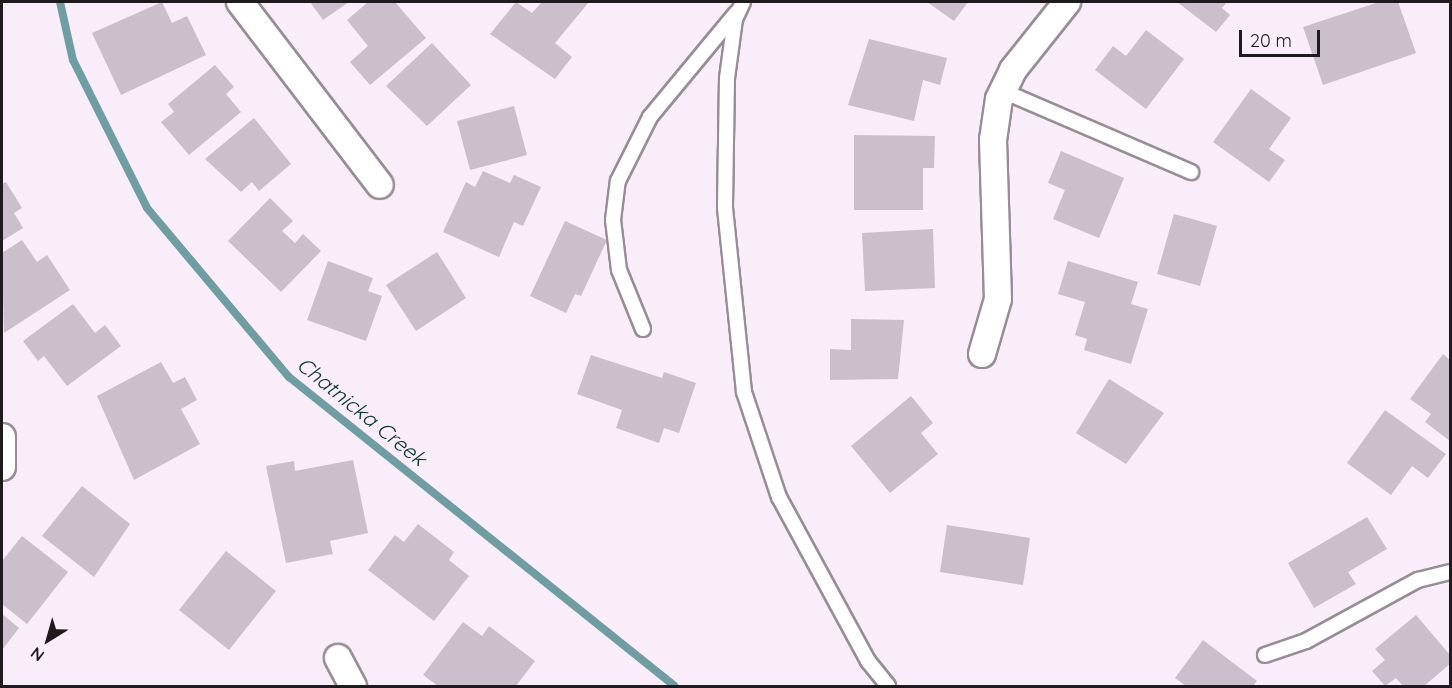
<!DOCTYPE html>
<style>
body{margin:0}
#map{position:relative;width:1452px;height:688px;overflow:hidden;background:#f8edf8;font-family:Quicksand,sans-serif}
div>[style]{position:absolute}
.stream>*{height:8px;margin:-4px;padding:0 4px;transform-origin:4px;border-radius:4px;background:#6f9da4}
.building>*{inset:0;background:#cabfca}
.roads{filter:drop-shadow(2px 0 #978d97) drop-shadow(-2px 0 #978d97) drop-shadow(0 2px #978d97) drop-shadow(0 -2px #978d97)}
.lane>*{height:14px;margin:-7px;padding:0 7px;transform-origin:7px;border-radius:7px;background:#fff}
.street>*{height:26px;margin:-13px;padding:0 13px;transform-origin:13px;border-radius:13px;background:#fff}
span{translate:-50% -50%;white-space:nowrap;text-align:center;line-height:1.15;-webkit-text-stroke:4.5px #f8edf8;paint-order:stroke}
.water-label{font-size:21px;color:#05353a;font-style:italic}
.frame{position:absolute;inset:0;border:3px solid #1e1a1e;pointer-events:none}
.north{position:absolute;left:18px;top:610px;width:60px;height:60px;-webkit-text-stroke:4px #f8edf8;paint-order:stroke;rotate:217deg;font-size:16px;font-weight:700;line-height:24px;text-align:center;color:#1e1a1e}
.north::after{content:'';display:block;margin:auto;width:21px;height:27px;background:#1e1a1e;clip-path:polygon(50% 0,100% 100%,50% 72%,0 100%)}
.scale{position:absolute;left:1239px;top:30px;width:81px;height:27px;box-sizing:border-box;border:3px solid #1e1a1e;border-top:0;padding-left:8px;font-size:18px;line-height:21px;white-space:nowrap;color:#1e1a1e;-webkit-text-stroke:4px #f8edf8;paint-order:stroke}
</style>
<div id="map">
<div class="stream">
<div style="left:60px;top:2px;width:59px;rotate:77.4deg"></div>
<div style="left:73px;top:60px;width:165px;rotate:63.4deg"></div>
<div style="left:147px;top:208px;width:221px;rotate:50deg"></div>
<div style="left:289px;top:377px;width:494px;rotate:38.7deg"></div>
</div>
<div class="building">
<div style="clip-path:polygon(162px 2px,172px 23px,187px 16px,206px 55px,121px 95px,92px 33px)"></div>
<div style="clip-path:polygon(310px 2px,349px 2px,323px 20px)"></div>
<div style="clip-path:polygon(368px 2px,395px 2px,426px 38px,370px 85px,350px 62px,368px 46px,347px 20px)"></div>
<div style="clip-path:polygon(516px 2px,532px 13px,542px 2px,589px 2px,555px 43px,572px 57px,555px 79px,490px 34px)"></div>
<div style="clip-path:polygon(927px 2px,968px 2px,954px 21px)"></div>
<div style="clip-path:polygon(1177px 2px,1227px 2px,1222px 8px,1230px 15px,1216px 32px)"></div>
<div style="clip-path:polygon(1379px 2px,1398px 2px,1416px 53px,1323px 85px,1303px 27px)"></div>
<div style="clip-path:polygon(1146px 30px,1184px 59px,1146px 109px,1095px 70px,1113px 46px,1126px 56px)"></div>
<div style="clip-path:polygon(869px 39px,947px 58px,940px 85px,923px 80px,914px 121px,848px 105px)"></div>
<div style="clip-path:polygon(432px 43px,471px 85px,427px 126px,386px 86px)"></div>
<div style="clip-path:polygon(215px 65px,234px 87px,226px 94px,241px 112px,189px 155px,161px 122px,174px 112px,168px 104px)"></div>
<div style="clip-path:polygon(1251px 89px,1291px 118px,1269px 149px,1285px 160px,1269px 182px,1213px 142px)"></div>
<div style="clip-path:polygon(514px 106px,527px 155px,470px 170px,457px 121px)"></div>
<div style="clip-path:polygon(254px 118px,291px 164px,259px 191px,252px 182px,241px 192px,205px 159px)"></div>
<div style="clip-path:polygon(854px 135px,935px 136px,934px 168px,923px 168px,923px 210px,854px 210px)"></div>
<div style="clip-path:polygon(1061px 151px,1124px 178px,1099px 238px,1053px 219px,1065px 190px,1048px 183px)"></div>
<div style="clip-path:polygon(483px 171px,510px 183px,514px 175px,541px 187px,523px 226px,514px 222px,499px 257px,443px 232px,466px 182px,475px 187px)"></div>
<div style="clip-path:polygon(6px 182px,22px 208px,14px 213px,23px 228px,2px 241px,2px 184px)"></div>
<div style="clip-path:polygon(270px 198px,293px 221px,282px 231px,295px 243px,303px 234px,321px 251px,281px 292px,228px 241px)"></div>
<div style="clip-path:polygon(1174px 214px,1217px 226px,1200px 286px,1157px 274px)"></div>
<div style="clip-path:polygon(565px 221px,607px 240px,581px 296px,575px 294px,566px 313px,530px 296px)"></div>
<div style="clip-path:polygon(933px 229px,935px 288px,865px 291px,862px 233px)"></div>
<div style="clip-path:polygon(22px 240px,37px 262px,47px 255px,70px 290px,4px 333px,2px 253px)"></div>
<div style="clip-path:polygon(437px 252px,466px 298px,416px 331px,386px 285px)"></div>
<div style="clip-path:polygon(328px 261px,373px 278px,368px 291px,382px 296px,366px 341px,307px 320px)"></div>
<div style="clip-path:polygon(1068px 261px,1138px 282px,1131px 304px,1148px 309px,1131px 364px,1084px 350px,1087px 339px,1075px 335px,1085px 302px,1058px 294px)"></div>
<div style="clip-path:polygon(73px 304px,95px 333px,105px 325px,121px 346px,67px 386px,44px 356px,38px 361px,23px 341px)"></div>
<div style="clip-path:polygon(851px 319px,904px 320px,898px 379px,830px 380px,830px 349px,851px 350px)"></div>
<div style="clip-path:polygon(1443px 354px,1450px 360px,1450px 441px,1425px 422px,1431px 414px,1410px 399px)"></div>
<div style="clip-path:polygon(591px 355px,662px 378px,664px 372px,696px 383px,679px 433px,664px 428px,659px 443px,616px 428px,622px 410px,577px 394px)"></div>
<div style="clip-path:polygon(161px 362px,173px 383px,185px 377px,197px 400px,181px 409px,200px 444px,134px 480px,97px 396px)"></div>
<div style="clip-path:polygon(1109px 379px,1164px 413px,1126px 464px,1076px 433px)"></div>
<div style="clip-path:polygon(911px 396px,933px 423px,921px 433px,938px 454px,890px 493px,851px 446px)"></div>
<div style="clip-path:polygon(1385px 410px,1446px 454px,1428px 478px,1412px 466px,1391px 495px,1347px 463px)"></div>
<div style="clip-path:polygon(353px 460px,368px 533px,330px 541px,333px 554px,286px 563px,266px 466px,294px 461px,295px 471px)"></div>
<div style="clip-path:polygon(82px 486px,130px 524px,94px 577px,42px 536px)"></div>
<div style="clip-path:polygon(1367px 517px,1387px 549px,1348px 572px,1356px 584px,1314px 608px,1288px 563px)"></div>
<div style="clip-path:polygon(418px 524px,454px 552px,449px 560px,469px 576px,434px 621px,368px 570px,395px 535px,404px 542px)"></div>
<div style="clip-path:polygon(947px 525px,1030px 538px,1023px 585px,940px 572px)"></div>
<div style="clip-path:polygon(22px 536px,68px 572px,27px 624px,2px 604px,2px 561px)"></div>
<div style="clip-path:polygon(226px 551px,276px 591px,229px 650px,179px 610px)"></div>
<div style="clip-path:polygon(2px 614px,19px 628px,2px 650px)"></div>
<div style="clip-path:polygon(1416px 615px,1450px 655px,1450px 664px,1424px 686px,1403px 686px,1396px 678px,1385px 686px,1372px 671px,1385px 660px,1375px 649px)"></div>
<div style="clip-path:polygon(463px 622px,482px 636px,489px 626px,535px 661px,516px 686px,438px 686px,423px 675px)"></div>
<div style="clip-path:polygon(1203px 640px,1257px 681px,1253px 686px,1186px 686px,1175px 678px)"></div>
</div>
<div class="roads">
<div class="lane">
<div style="left:743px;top:2px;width:19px;rotate:115deg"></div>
<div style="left:735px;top:19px;width:60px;rotate:97.7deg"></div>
<div style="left:727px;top:78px;width:130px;rotate:90.9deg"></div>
<div style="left:725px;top:208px;width:185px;rotate:84.1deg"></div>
<div style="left:744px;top:392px;width:111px;rotate:71.6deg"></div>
<div style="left:779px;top:497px;width:187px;rotate:61.5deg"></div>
<div style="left:868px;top:661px;width:32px;rotate:51deg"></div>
<div style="left:1003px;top:91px;width:205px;rotate:23.3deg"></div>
<div style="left:643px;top:329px;width:64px;rotate:-112.1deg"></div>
<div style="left:619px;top:270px;width:50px;rotate:-96.8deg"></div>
<div style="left:613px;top:220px;width:39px;rotate:-83deg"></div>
<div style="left:618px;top:181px;width:72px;rotate:-63.4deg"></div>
<div style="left:650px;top:117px;width:135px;rotate:-50.4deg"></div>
<div style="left:1265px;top:655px;width:43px;rotate:-18.9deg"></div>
<div style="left:1306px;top:641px;width:128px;rotate:-28.6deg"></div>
<div style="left:1418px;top:580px;width:33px;rotate:-14deg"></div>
</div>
<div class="street">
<div style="left:240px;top:2px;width:230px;rotate:52.6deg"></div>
<div style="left:982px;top:354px;width:57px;rotate:-73.8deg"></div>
<div style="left:998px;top:299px;width:159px;rotate:-91.8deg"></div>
<div style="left:993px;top:140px;width:41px;rotate:-81.7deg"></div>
<div style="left:999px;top:99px;width:32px;rotate:-64deg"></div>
<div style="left:1013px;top:70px;width:87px;rotate:-51.5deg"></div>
<div style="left:2px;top:437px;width:30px;rotate:90deg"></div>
<div style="left:338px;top:658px;width:32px;rotate:62deg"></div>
</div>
</div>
<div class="water-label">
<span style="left:362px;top:411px;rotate:39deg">Chatnicka Creek</span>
</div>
<div class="frame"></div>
<div class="north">N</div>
<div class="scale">20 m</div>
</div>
